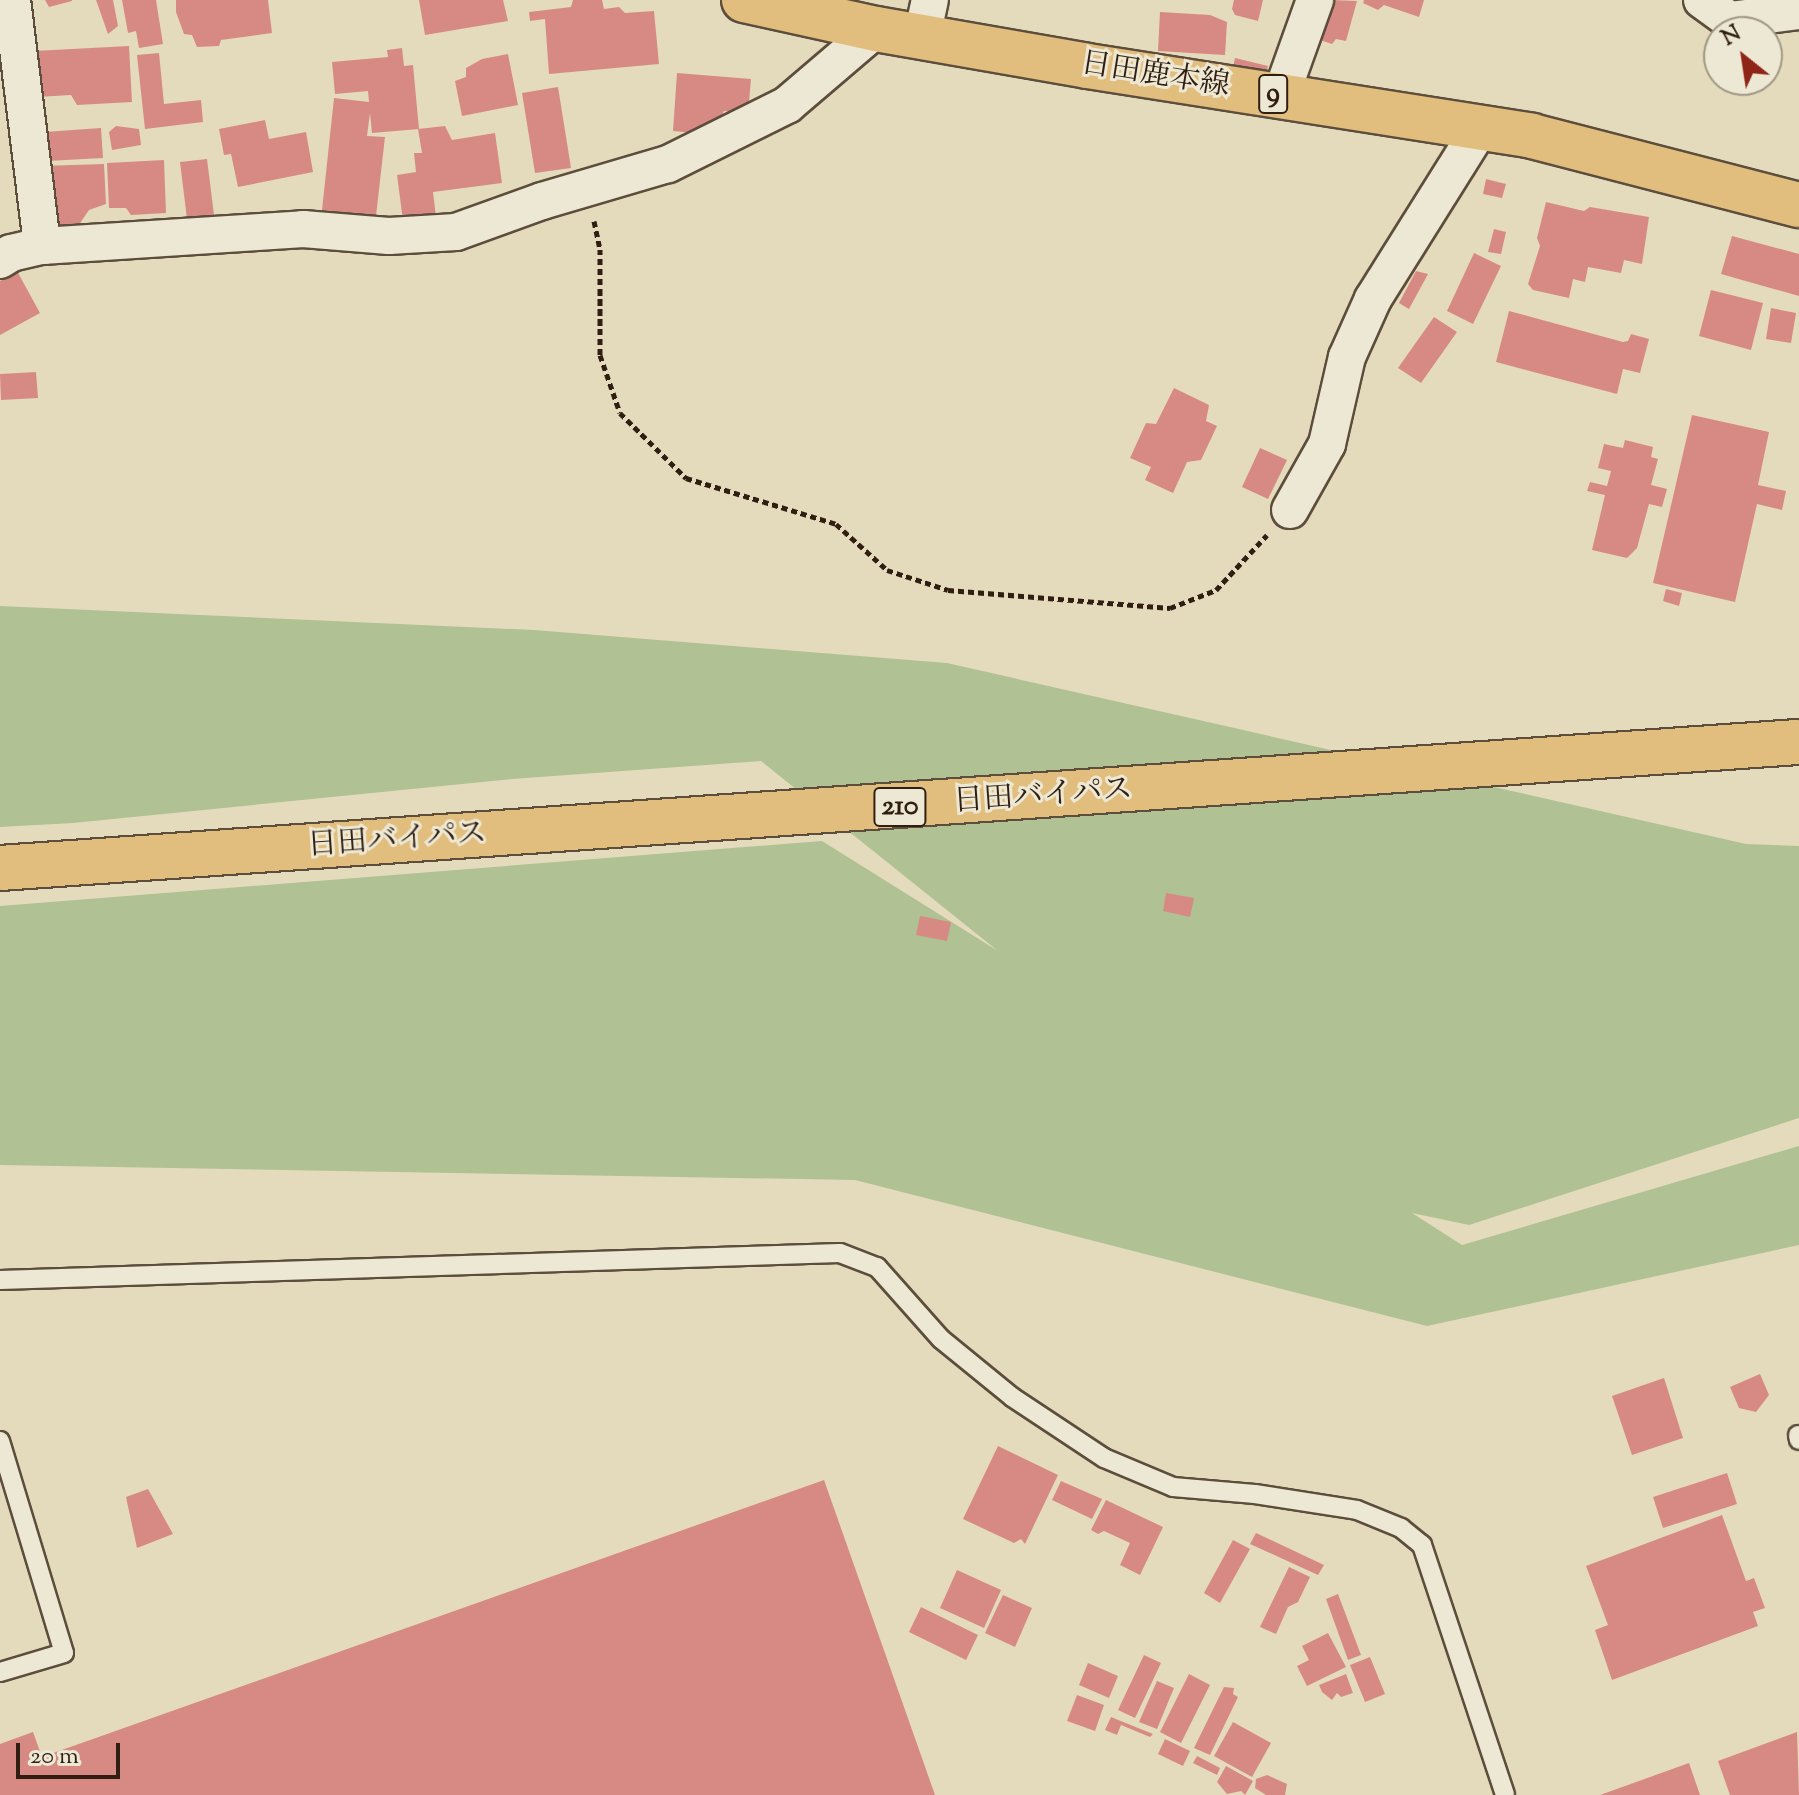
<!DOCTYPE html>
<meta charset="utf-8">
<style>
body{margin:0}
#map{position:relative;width:1799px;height:1795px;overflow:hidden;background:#e4dbbc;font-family:"Sorts Mill Goudy","Noto Serif JP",serif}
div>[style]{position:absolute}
.green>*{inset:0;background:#b0c194}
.building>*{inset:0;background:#d78a84}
.path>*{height:5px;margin-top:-2.5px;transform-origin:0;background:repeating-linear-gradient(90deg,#301e12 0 6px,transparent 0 10px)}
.roads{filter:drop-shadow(2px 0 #5d4d3c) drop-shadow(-2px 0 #5d4d3c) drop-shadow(0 2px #5d4d3c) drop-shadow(0 -2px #5d4d3c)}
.service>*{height:18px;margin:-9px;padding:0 9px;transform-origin:9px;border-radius:9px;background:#ede8d3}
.minor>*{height:36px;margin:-18px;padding:0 18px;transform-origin:18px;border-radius:18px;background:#ede8d3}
.primary>*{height:44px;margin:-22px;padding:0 22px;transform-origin:22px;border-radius:22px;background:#e2be7e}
.trunk>*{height:44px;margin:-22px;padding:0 22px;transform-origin:22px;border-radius:22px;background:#e2be7e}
span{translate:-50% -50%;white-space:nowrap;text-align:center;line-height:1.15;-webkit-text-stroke:6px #ede8d3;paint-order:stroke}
.shield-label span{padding:2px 6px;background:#ede8d3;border:2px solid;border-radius:6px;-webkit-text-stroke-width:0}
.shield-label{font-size:28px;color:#301e12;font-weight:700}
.street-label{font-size:30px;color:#301e12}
.north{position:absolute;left:1703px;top:16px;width:80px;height:80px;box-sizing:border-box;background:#ede8d3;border:2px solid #a19786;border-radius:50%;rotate:330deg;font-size:22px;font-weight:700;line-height:32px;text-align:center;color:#301e12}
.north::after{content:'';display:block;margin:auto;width:28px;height:36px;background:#8f2418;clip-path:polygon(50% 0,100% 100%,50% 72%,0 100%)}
.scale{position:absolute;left:16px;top:1743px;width:104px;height:36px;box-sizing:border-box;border:4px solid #301e12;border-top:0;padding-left:10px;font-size:24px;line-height:28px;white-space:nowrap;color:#301e12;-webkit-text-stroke:6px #ede8d3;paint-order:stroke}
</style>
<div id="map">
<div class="green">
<div style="clip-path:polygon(0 606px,534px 630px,947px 663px,1746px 844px,1799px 846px,1799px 1118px,1469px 1225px,1412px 1213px,1462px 1245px,1799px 1146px,1799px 1245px,1427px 1326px,855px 1180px,0 1165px,0 906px,822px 841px,998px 951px,761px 761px,512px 779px,73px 823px,0 827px)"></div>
</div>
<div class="building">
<div style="clip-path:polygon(45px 0,72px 0,72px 1px,49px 7px)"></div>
<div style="clip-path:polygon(96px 0,113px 0,118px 26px,108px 34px)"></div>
<div style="clip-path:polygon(122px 0,156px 0,163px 44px,139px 48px,136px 31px,128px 33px)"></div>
<div style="clip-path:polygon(176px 0,268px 0,272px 33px,221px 40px,219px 46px,197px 47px,192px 35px,184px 34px,176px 12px)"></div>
<div style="clip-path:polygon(419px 0,503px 0,508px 21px,425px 35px)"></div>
<div style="clip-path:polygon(573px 0,602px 0,604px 9px,619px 7px,625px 13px,654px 11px,659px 64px,549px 74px,545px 19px,530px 21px,529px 12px,571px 7px)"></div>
<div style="clip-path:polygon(1234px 0,1263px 0,1258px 21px,1235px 15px,1232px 9px)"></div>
<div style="clip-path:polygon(1331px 0,1357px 1px,1346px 41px,1336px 39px,1332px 44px,1320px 40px)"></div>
<div style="clip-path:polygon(1364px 0,1424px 0,1419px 17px,1384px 5px,1378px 10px,1363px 3px)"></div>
<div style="clip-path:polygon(1160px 12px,1210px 15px,1227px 22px,1225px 55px,1158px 51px)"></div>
<div style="clip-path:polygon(129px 46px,132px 102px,77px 105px,71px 95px,37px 97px,34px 51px)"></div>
<div style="clip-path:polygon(402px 48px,404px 66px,413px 65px,419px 129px,372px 133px,370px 113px,367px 136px,385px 137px,376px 216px,322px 210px,334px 98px,369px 102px,368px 91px,335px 94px,332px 62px,388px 57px,387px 50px)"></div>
<div style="clip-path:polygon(159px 53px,164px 104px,201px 100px,203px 122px,145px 129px,137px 55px)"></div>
<div style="clip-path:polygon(508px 54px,518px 105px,462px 116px,455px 81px,466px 77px,466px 68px,482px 59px)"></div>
<div style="clip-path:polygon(1235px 58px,1268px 66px,1264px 80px,1232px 72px)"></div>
<div style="clip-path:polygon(677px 73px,751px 79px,748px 114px,724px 111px,718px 124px,705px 123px,704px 134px,673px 131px)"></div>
<div style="clip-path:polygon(558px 87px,571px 168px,535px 173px,522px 93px)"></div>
<div style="clip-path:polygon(265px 120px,269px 139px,306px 132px,313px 172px,238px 187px,231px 154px,224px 155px,219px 129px)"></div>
<div style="clip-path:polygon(116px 126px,139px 129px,141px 145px,112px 150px,109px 132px)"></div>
<div style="clip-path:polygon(445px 126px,452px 140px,495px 133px,502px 183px,433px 192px,436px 217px,403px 221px,397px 175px,416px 172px,414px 153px,422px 153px,418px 129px)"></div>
<div style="clip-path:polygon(101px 128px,103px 158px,47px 161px,45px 132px)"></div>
<div style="clip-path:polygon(207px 159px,214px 215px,187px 219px,180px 162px)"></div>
<div style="clip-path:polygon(164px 160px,166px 213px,131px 215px,126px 208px,109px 208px,107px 163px)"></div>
<div style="clip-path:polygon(104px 164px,106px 204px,89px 210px,76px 229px,51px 230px,42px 166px)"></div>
<div style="clip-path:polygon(1486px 179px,1506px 184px,1502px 198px,1483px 194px)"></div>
<div style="clip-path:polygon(1546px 202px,1584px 211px,1590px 207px,1649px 217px,1642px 264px,1624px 260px,1621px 273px,1588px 267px,1585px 282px,1573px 279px,1569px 298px,1533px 290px,1528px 284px,1540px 246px,1537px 238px)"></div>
<div style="clip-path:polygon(1494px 229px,1506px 232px,1501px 254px,1488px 252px)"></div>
<div style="clip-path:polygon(1732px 236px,1799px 254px,1799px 296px,1721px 274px)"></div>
<div style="clip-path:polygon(1474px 253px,1501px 266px,1473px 324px,1447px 311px)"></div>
<div style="clip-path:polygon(17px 271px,40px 313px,0 335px,0 281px)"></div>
<div style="clip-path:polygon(1416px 271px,1428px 274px,1409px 309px,1399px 303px)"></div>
<div style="clip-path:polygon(1711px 290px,1763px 303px,1751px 350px,1699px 336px)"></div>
<div style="clip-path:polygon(1771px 308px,1796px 313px,1791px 343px,1766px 339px)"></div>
<div style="clip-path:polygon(1509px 311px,1623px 342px,1628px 341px,1631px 334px,1649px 339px,1640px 373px,1623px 369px,1617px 394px,1496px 362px)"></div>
<div style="clip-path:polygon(1434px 317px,1457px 332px,1421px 383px,1398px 368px)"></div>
<div style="clip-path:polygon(36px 372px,38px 398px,1px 400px,0 374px)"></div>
<div style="clip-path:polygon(1174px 388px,1209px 405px,1206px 421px,1217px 426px,1201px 460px,1187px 462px,1173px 493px,1145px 480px,1151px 467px,1130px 458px,1146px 423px,1156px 424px)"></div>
<div style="clip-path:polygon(1692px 415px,1769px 432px,1758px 485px,1786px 491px,1782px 510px,1757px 504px,1735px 602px,1653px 583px)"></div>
<div style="clip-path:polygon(1625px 440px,1653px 447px,1651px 457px,1658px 459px,1651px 485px,1667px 489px,1662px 507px,1649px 504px,1637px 548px,1627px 558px,1592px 550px,1605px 495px,1587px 491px,1590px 482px,1607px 486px,1611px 471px,1598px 468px,1604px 444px,1623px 448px)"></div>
<div style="clip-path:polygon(1260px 448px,1287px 460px,1268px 499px,1242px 487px)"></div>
<div style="clip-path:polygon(1666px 589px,1682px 593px,1679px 606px,1663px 601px)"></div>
<div style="clip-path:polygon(1166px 893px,1194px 898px,1190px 917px,1163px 911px)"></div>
<div style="clip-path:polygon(920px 916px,951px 922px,947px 941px,916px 935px)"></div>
<div style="clip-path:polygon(1760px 1374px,1769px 1395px,1756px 1412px,1739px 1408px,1730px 1387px)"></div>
<div style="clip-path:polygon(1664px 1378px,1683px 1438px,1632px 1455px,1612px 1396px)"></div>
<div style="clip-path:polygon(998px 1446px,1058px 1475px,1025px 1544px,1021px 1539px,1014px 1543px,963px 1519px)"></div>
<div style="clip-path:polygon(1727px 1473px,1737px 1504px,1663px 1528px,1653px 1497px)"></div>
<div style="clip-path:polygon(824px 1480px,935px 1795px,0 1795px,0 1744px,33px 1732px,42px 1757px)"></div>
<div style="clip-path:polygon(1061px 1481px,1102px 1499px,1092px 1519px,1052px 1500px)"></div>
<div style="clip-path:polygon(148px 1489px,173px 1534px,137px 1548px,126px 1497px)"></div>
<div style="clip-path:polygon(1106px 1500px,1163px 1527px,1140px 1575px,1120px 1565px,1130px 1543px,1104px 1531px,1098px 1534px,1091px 1530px)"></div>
<div style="clip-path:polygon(1722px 1515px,1746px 1581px,1754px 1578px,1765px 1608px,1753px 1612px,1758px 1626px,1612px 1680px,1595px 1630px,1608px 1625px,1586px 1566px)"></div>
<div style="clip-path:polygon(1256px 1533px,1324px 1565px,1318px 1575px,1250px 1544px)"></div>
<div style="clip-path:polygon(1233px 1540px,1250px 1549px,1220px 1603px,1204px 1593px)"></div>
<div style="clip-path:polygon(1289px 1567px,1310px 1577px,1298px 1602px,1288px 1607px,1276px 1634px,1260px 1627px)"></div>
<div style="clip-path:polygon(957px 1570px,1001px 1590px,984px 1628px,940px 1608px)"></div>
<div style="clip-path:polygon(1338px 1594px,1361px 1655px,1348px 1660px,1326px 1599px)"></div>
<div style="clip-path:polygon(1003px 1595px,1032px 1608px,1015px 1647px,985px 1633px)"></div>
<div style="clip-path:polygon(921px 1607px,978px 1635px,966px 1660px,909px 1632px)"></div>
<div style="clip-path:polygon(1328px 1633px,1346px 1667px,1307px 1686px,1297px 1666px,1309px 1660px,1302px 1646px)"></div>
<div style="clip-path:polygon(1144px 1655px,1161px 1663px,1135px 1718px,1118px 1710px)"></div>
<div style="clip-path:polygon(1370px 1657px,1385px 1694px,1365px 1702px,1350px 1665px)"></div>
<div style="clip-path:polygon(1088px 1663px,1118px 1676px,1109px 1698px,1079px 1685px)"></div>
<div style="clip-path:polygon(1189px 1674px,1210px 1685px,1181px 1743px,1160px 1732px)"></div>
<div style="clip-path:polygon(1346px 1674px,1353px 1693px,1341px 1697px,1337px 1693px,1332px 1700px,1322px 1692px,1319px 1685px)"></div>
<div style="clip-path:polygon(1157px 1681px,1174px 1688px,1157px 1729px,1139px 1722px)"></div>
<div style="clip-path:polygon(1224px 1687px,1234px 1688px,1233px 1694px,1238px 1697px,1210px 1755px,1194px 1748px)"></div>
<div style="clip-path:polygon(1077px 1695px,1104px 1705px,1095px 1731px,1067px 1721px)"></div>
<div style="clip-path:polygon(1111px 1717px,1153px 1734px,1150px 1737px,1121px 1725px,1117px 1735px,1105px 1730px)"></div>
<div style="clip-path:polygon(1233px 1722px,1271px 1743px,1252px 1777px,1214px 1756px)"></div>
<div style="clip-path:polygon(1797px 1732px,1799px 1795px,1730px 1795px,1718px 1761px)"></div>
<div style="clip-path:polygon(1165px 1739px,1190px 1751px,1183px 1766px,1158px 1754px)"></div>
<div style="clip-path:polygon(1197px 1756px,1220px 1768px,1217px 1775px,1193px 1763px)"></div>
<div style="clip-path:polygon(1689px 1763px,1700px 1795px,1600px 1795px)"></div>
<div style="clip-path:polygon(1226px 1766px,1253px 1781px,1245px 1795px,1241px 1791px,1227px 1794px,1217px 1782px)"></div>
<div style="clip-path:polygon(1267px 1775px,1287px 1784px,1285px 1795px,1266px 1795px,1255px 1788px,1256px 1779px)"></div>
</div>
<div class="path">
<div style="left:594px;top:221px;width:29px;rotate:78deg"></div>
<div style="left:600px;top:249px;width:106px;rotate:90deg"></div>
<div style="left:600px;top:355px;width:61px;rotate:71deg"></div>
<div style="left:620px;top:413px;width:93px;rotate:44.6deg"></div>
<div style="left:686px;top:478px;width:157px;rotate:17deg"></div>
<div style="left:836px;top:524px;width:69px;rotate:42deg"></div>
<div style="left:887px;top:570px;width:64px;rotate:18.2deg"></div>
<div style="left:948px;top:590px;width:223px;rotate:4.6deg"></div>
<div style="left:1170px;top:608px;width:49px;rotate:-21.4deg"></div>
<div style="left:1216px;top:590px;width:75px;rotate:-47.2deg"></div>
</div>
<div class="roads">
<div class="service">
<div style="left:0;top:1280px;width:840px;rotate:-1.84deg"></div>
<div style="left:840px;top:1253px;width:40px;rotate:21deg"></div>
<div style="left:877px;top:1267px;width:96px;rotate:48.4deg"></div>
<div style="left:941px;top:1339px;width:92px;rotate:39.2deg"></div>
<div style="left:1012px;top:1397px;width:110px;rotate:33.5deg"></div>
<div style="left:1104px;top:1458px;width:75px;rotate:22.8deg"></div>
<div style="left:1173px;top:1487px;width:82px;rotate:4.9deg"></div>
<div style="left:1255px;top:1494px;width:103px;rotate:8.9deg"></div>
<div style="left:1357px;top:1510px;width:48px;rotate:22.2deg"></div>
<div style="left:1401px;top:1528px;width:27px;rotate:39deg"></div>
<div style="left:1422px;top:1545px;width:263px;rotate:71.6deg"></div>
<div style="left:1798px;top:1435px;width:5px;rotate:79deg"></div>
<div style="left:0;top:1441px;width:221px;rotate:73.2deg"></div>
<div style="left:64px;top:1653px;width:67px;rotate:163.5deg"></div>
</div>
<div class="minor">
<div style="left:12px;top:0;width:248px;rotate:83deg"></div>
<div style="left:42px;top:246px;width:262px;rotate:-3.7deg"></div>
<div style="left:303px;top:229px;width:86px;rotate:4.7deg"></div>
<div style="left:389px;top:236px;width:67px;rotate:-3.4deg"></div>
<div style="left:456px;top:232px;width:91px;rotate:-19.8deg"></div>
<div style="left:542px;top:201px;width:131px;rotate:-16.4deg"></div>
<div style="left:668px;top:164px;width:133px;rotate:-26.4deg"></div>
<div style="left:787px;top:105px;width:117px;rotate:-40.5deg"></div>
<div style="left:1702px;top:0;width:34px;rotate:36deg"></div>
<div style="left:1730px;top:20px;width:70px;rotate:-7.4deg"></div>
<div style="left:922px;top:37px;width:38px;rotate:-78deg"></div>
<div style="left:1281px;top:95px;width:101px;rotate:-70.3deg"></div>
<div style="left:0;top:260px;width:13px;rotate:-32deg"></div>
<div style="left:11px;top:253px;width:32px;rotate:-13deg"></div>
<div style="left:1290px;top:510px;width:76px;rotate:-60.7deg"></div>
<div style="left:1327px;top:444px;width:89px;rotate:-77.1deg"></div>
<div style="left:1347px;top:357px;width:64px;rotate:-65.9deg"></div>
<div style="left:1373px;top:299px;width:203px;rotate:-57.9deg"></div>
</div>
<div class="primary">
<div style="left:744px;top:0;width:135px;rotate:12.4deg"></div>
<div style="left:876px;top:29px;width:214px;rotate:9.9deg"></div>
<div style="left:1087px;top:66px;width:450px;rotate:8.9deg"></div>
<div style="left:1532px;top:136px;width:276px;rotate:14.5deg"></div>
</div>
<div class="trunk">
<div style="left:0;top:868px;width:1803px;rotate:-4.01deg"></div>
</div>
</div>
<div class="shield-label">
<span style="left:1273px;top:94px">9</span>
<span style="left:900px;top:807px">210</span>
</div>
<div class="street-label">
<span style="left:1155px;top:76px;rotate:9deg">日田鹿本線</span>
<span style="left:1043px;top:797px;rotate:-4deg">日田バイパス</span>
<span style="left:397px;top:841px;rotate:-4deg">日田バイパス</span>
</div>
<div class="north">N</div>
<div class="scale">20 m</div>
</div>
